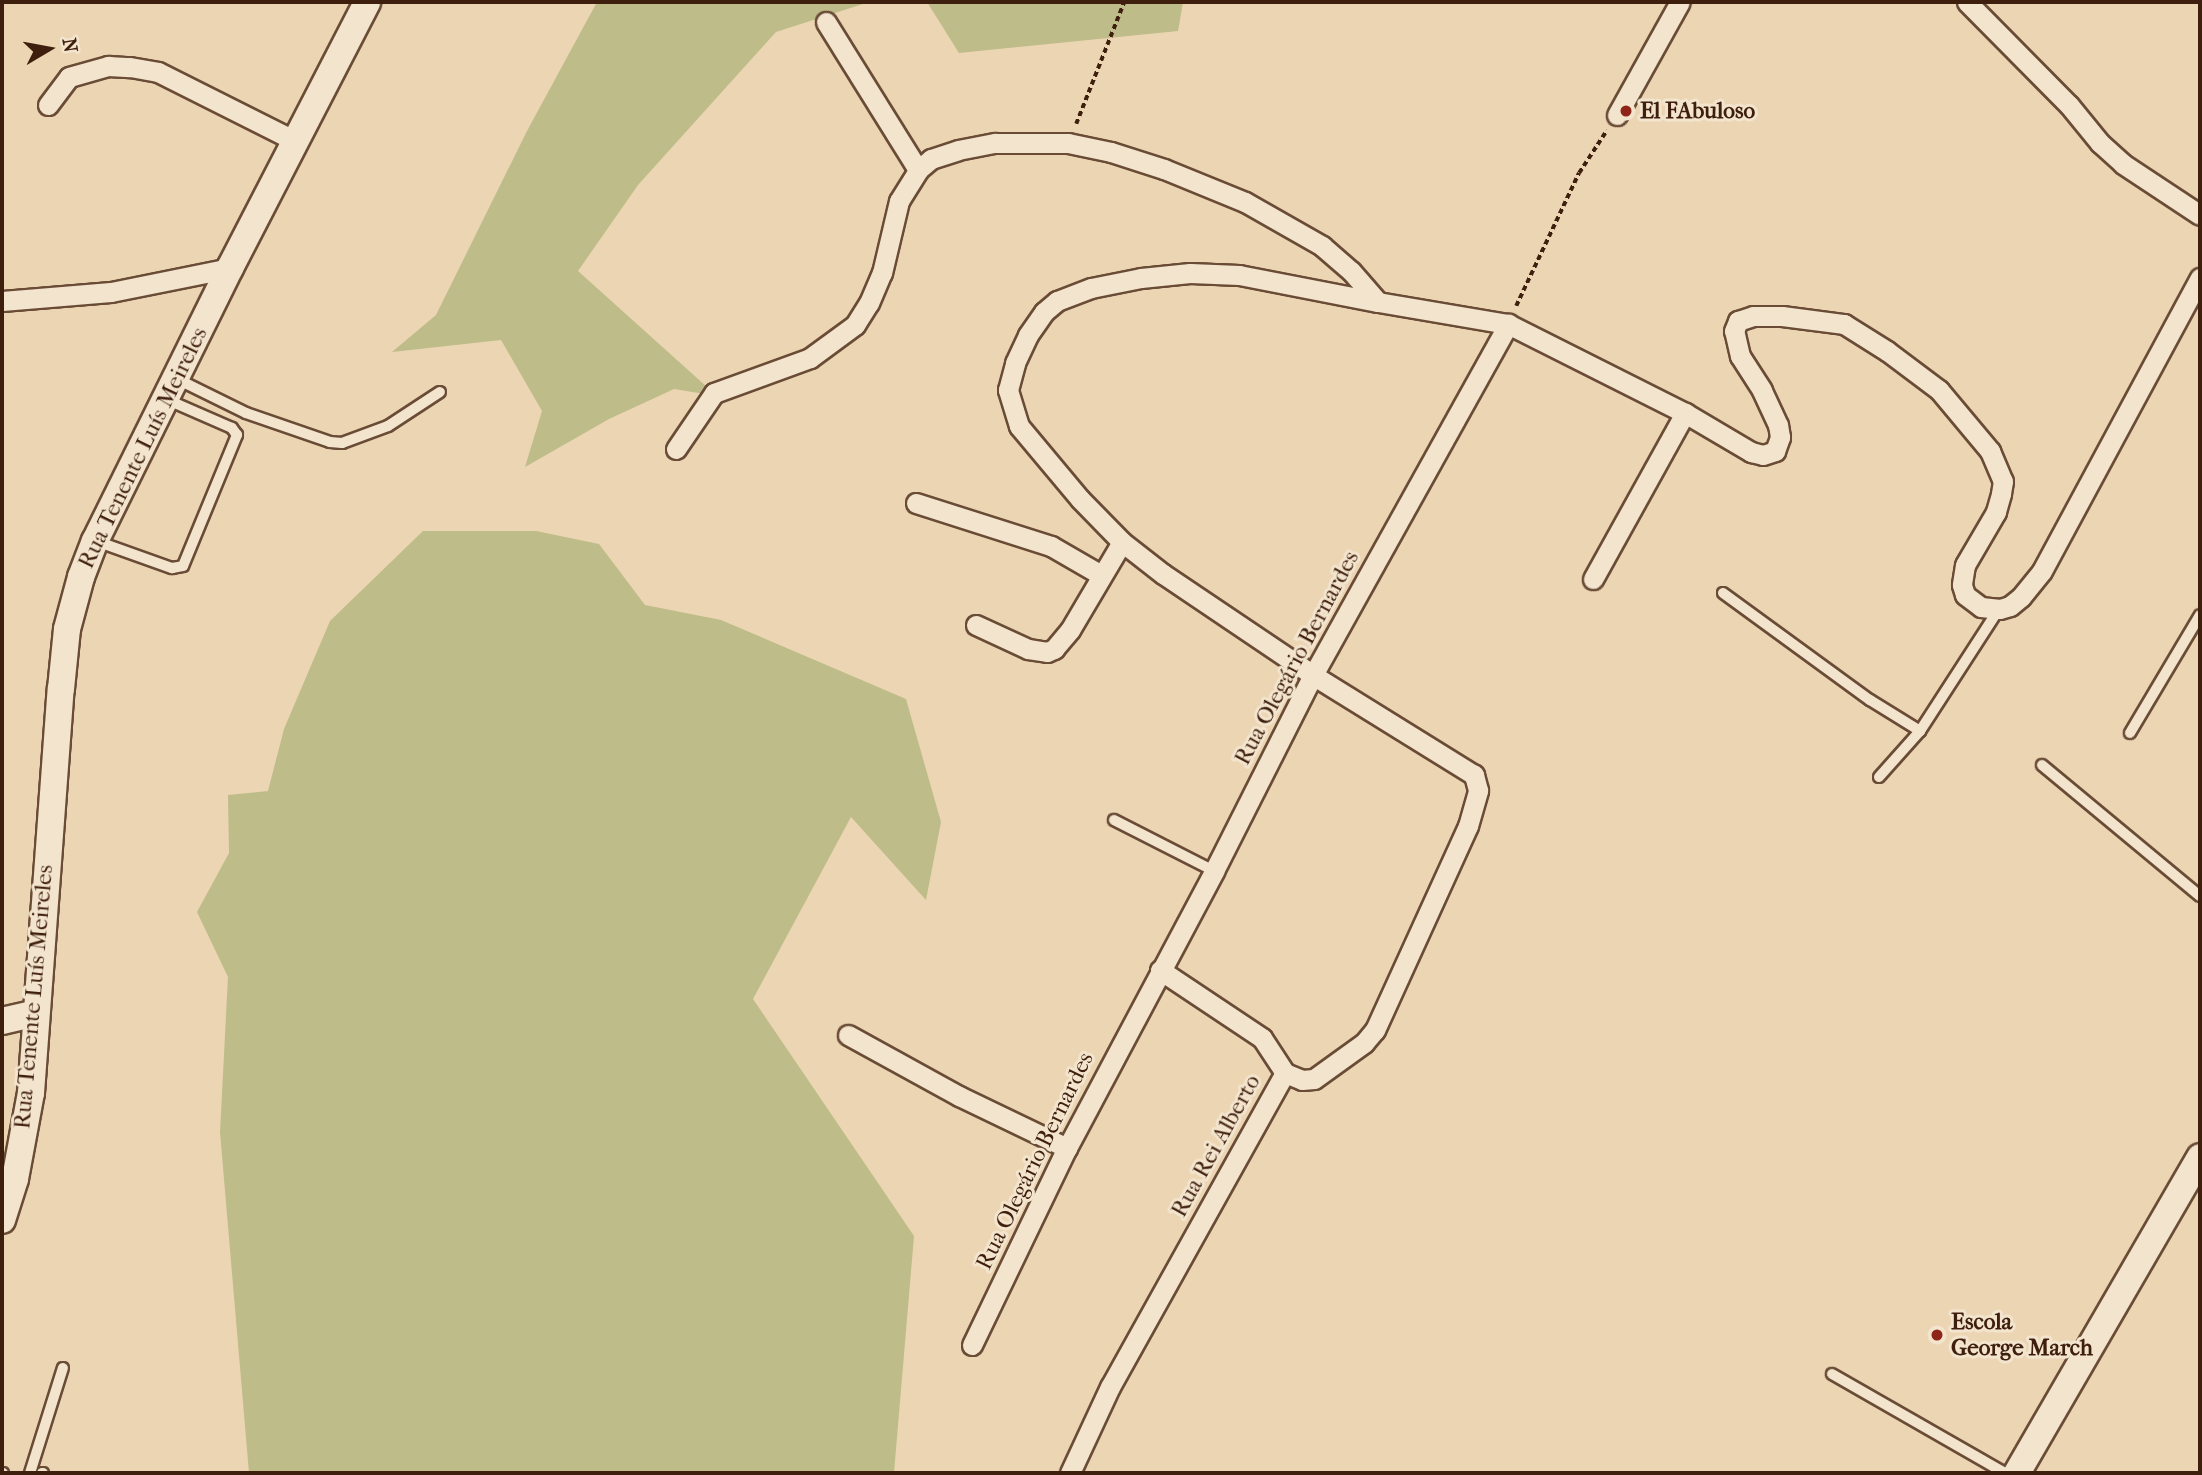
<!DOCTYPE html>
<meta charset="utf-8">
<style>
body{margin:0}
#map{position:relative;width:2202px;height:1475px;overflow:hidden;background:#ecd5b3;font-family:"IM FELL French Canon",serif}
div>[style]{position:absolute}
.green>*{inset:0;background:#bebc88}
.path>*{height:3.5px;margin-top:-1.75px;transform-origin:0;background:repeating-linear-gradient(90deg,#3e1e0d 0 5px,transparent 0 8.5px)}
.roads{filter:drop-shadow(2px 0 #6a4c36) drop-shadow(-2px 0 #6a4c36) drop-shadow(0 2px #6a4c36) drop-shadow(0 -2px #6a4c36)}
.lane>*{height:10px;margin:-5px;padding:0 5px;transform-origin:5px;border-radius:5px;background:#f3e4ce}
.street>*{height:19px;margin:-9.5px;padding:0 9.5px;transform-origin:9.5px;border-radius:9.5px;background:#f3e4ce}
.secondary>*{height:26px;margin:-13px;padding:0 13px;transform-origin:13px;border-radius:13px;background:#f3e4ce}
.dots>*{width:19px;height:19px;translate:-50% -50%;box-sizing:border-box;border:4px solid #f3e4ce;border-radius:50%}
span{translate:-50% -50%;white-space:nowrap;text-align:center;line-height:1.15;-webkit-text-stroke:6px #f3e4ce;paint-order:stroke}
.poi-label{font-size:23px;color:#3e1e0d;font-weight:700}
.left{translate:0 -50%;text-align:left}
.street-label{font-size:23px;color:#3e1e0d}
.frame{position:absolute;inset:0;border:4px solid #3e1e0d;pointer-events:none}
.north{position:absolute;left:14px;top:14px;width:70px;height:70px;-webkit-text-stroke:5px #f3e4ce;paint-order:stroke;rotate:80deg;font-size:19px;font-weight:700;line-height:28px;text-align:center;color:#3e1e0d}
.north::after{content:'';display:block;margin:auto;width:24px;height:32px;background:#3e1e0d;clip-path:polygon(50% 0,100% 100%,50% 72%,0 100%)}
</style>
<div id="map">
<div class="green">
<div style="clip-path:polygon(597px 2px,869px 2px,776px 32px,638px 185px,578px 271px,717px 396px,674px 389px,609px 419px,525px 467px,542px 411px,501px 340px,392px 352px,436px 315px,527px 131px)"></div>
<div style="clip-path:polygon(927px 2px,1183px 2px,1178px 31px,959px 53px)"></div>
<div style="clip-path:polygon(423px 531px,536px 531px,599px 544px,645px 605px,721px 620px,906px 699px,941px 822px,926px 900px,851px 817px,753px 999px,914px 1236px,894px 1473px,249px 1473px,220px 1132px,228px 977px,197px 912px,229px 853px,228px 795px,268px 791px,284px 729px,330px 621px)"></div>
</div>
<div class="path">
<div style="left:1076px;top:124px;width:131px;rotate:-68.5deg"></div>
<div style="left:1516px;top:306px;width:147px;rotate:-64.7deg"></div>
<div style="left:1579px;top:173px;width:51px;rotate:-56.9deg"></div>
</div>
<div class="roads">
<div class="lane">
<div style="left:177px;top:379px;width:77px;rotate:26.2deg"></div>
<div style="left:246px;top:413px;width:89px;rotate:19deg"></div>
<div style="left:330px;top:442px;width:12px;rotate:5deg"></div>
<div style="left:342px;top:443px;width:49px;rotate:-20.3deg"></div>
<div style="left:388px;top:426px;width:62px;rotate:-33.2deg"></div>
<div style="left:96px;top:541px;width:81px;rotate:19.6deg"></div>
<div style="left:172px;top:568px;width:11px;rotate:-10deg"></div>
<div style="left:183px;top:566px;width:142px;rotate:-67.6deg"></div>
<div style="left:237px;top:435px;width:9px;rotate:-126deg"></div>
<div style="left:232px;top:428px;width:70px;rotate:-156.4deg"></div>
<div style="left:1723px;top:593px;width:182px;rotate:36.1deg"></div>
<div style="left:1870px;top:700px;width:59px;rotate:31.8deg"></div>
<div style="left:2130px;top:733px;width:137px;rotate:-59.3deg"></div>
<div style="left:2042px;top:765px;width:205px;rotate:39.7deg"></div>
<div style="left:1879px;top:777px;width:62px;rotate:-48.3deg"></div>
<div style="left:1920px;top:731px;width:145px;rotate:-57.1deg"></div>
<div style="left:1114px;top:820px;width:112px;rotate:27deg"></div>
<div style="left:1832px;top:1374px;width:199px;rotate:29.8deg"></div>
<div style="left:2px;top:1473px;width:1px"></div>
<div style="left:30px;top:1473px;width:110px;rotate:-72.6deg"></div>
<div style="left:42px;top:1473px;width:1px"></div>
</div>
<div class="street">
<div style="left:1967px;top:2px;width:145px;rotate:45.3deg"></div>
<div style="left:2069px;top:105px;width:49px;rotate:50.8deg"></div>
<div style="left:2100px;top:143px;width:31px;rotate:42deg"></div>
<div style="left:2123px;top:164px;width:92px;rotate:33.5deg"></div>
<div style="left:826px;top:22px;width:174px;rotate:58.1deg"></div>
<div style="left:48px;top:105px;width:35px;rotate:-53deg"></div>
<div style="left:69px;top:77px;width:41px;rotate:-15.8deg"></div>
<div style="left:108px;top:66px;width:22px;rotate:3deg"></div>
<div style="left:130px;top:67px;width:28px;rotate:10deg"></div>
<div style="left:158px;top:72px;width:156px;rotate:26.7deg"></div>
<div style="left:1617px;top:115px;width:129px;rotate:-60.9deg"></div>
<div style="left:2px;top:301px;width:109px;rotate:-4.7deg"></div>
<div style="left:111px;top:292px;width:121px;rotate:-11.4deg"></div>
<div style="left:676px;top:449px;width:68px;rotate:-55.8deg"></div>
<div style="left:714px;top:393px;width:102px;rotate:-20deg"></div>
<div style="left:810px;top:358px;width:56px;rotate:-36.3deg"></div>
<div style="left:855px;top:325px;width:26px;rotate:-58deg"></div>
<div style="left:869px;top:303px;width:33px;rotate:-67deg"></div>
<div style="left:882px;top:273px;width:74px;rotate:-76.7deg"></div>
<div style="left:899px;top:201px;width:36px;rotate:-58deg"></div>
<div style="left:918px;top:170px;width:17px;rotate:-40deg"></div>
<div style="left:931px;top:159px;width:28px;rotate:-18deg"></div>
<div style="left:958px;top:150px;width:38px;rotate:-11deg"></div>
<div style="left:995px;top:143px;width:73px"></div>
<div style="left:1068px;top:143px;width:44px;rotate:11.8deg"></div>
<div style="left:1111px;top:152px;width:56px;rotate:17.8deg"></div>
<div style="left:1164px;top:169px;width:87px;rotate:22.2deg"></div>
<div style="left:1245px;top:202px;width:89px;rotate:29.7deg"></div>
<div style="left:1322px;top:246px;width:38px;rotate:41deg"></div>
<div style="left:1351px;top:271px;width:41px;rotate:48.9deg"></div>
<div style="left:1378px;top:302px;width:132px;rotate:9.6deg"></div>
<div style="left:1508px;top:324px;width:198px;rotate:26.7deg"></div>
<div style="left:1685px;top:413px;width:77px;rotate:30.6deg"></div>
<div style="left:1751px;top:452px;width:12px;rotate:14deg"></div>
<div style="left:1763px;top:455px;width:13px;rotate:-18deg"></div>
<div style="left:1775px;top:451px;width:15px;rotate:-70deg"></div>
<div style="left:1780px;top:437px;width:12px;rotate:-99deg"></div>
<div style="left:1778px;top:425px;width:38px;rotate:-115deg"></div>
<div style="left:1762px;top:390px;width:40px;rotate:-122.9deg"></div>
<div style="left:1740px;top:356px;width:26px;rotate:-103deg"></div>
<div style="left:1734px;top:331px;width:11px;rotate:-68deg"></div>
<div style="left:1738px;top:321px;width:16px;rotate:-18deg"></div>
<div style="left:1753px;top:316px;width:29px"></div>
<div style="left:1782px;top:316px;width:63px;rotate:7.4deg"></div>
<div style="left:1844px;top:324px;width:51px;rotate:32.1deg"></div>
<div style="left:1887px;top:351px;width:65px;rotate:36.9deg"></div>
<div style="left:1939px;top:390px;width:80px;rotate:50.1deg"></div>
<div style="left:1990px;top:451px;width:33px;rotate:67deg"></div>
<div style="left:2003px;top:481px;width:13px;rotate:99deg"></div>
<div style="left:2001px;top:494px;width:19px;rotate:106deg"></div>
<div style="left:1996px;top:512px;width:61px;rotate:120.3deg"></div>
<div style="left:1965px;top:565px;width:20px;rotate:99deg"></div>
<div style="left:1962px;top:585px;width:10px;rotate:73deg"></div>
<div style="left:1965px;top:595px;width:20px;rotate:37deg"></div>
<div style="left:1981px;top:607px;width:19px;rotate:6deg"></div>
<div style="left:2000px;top:609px;width:10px;rotate:-17deg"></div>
<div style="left:2010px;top:606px;width:14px;rotate:-39deg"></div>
<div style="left:2021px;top:597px;width:33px;rotate:-51deg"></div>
<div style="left:2042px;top:571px;width:333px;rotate:-61.7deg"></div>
<div style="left:916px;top:503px;width:142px;rotate:17.7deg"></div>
<div style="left:1051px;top:546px;width:58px;rotate:30.1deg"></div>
<div style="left:1593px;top:579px;width:190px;rotate:-61deg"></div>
<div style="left:976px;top:625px;width:57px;rotate:24.8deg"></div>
<div style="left:1028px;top:649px;width:19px;rotate:9deg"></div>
<div style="left:1047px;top:652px;width:8px;rotate:-23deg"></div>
<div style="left:1054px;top:649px;width:25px;rotate:-50deg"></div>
<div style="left:1070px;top:630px;width:102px;rotate:-59.4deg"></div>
<div style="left:1160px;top:970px;width:123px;rotate:33.7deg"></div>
<div style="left:1262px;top:1038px;width:42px;rotate:56.7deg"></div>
<div style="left:848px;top:1035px;width:127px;rotate:28.8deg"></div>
<div style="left:959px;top:1096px;width:120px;rotate:25.7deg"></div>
<div style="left:972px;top:1345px;width:219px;rotate:-64.3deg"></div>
<div style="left:1067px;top:1148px;width:314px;rotate:-62deg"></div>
<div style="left:1214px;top:871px;width:220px;rotate:-63.2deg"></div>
<div style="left:1313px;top:675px;width:402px;rotate:-60.9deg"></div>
<div style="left:1070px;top:1473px;width:95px;rotate:-65.1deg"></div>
<div style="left:1110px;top:1387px;width:359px;rotate:-60.9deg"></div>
<div style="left:1285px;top:1073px;width:18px;rotate:22deg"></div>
<div style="left:1302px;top:1080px;width:12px;rotate:-5deg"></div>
<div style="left:1314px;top:1079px;width:62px;rotate:-35.8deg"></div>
<div style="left:1364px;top:1043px;width:17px;rotate:-50deg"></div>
<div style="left:1375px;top:1030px;width:224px;rotate:-65.5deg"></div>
<div style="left:1468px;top:826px;width:37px;rotate:-74deg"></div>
<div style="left:1478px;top:790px;width:16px;rotate:-105deg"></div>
<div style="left:1474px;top:775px;width:190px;rotate:-148.2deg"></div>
<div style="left:1313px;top:675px;width:181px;rotate:-146deg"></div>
<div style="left:1163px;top:574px;width:52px;rotate:-142deg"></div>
<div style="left:1122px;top:542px;width:60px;rotate:-134.3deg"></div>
<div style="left:1080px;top:499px;width:95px;rotate:-129.9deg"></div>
<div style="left:1019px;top:426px;width:38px;rotate:-107deg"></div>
<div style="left:1008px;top:390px;width:28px;rotate:-75deg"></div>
<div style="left:1015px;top:363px;width:31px;rotate:-65deg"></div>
<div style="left:1028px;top:335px;width:28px;rotate:-55deg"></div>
<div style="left:1044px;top:312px;width:17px;rotate:-40deg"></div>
<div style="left:1057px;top:301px;width:36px;rotate:-21deg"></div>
<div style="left:1091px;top:288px;width:51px;rotate:-11.3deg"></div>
<div style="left:1141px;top:278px;width:49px;rotate:-5.8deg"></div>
<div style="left:1190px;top:273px;width:49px;rotate:2.3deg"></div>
<div style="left:1239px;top:275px;width:142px;rotate:11deg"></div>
</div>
<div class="secondary">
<div style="left:2px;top:1021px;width:35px;rotate:-13deg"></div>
<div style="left:2px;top:1220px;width:43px;rotate:-72.4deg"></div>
<div style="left:15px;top:1179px;width:87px;rotate:-79.5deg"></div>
<div style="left:31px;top:1093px;width:405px;rotate:-85.8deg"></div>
<div style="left:61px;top:689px;width:60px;rotate:-84.3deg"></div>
<div style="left:67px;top:629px;width:54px;rotate:-74.9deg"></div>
<div style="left:81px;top:577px;width:39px;rotate:-69deg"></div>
<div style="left:95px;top:541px;width:305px;rotate:-63.7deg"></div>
<div style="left:230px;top:268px;width:299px;rotate:-62.7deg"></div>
<div style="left:2017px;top:1473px;width:365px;rotate:-59.9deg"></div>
</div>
</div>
<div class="dots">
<div style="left:1626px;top:111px;background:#8f2418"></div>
<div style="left:1937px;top:1335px;background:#8f2418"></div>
</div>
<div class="poi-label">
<span class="left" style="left:1640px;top:111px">El FAbuloso</span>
<span class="left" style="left:1951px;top:1335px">Escola<br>George March</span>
</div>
<div class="street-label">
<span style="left:143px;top:448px;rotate:-64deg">Rua Tenente Luís Meireles</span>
<span style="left:1297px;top:658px;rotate:-62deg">Rua Olegário Bernardes</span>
<span style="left:34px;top:997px;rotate:-85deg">Rua Tenente Luís Meireles</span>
<span style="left:1216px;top:1146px;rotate:-61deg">Rua Rei Alberto</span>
<span style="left:1035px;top:1161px;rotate:-64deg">Rua Olegário Bernardes</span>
</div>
<div class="frame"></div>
<div class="north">N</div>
</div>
